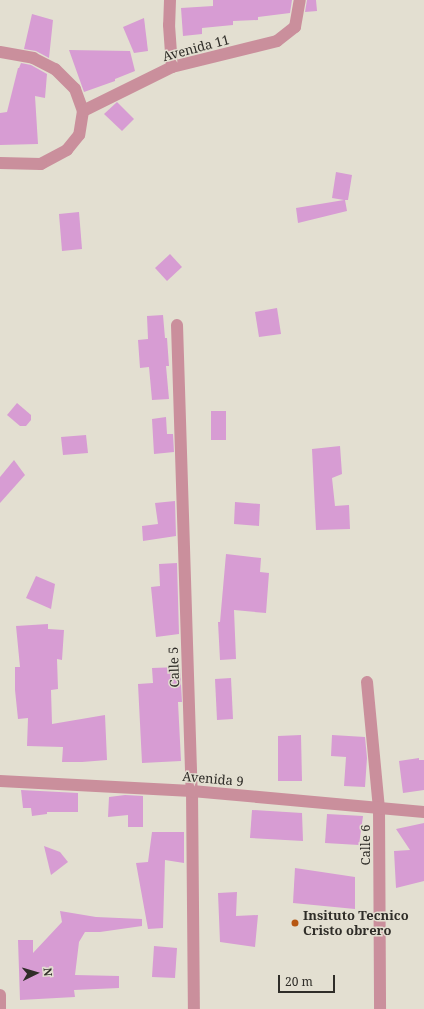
<!DOCTYPE html>
<style>
body{margin:0}
#map{position:relative;width:424px;height:1009px;overflow:hidden;background:#e3dfd1;font-family:"Noto Serif",serif}
div>[style]{position:absolute}
.building>*{inset:0;background:#d79cd3}
.street>*{height:12px;margin:-6px;padding:0 6px;transform-origin:6px;border-radius:6px;background:#ca8f9c}
.dots>*{width:11px;height:11px;translate:-50% -50%;box-sizing:border-box;border:2px solid #e3dfd1;border-radius:50%}
span{translate:-50% -50%;white-space:nowrap;text-align:center;line-height:1.15;-webkit-text-stroke:3px #e3dfd1;paint-order:stroke}
.street-label{font-size:13px;color:#2f2d28}
.poi-label{font-size:13px;color:#2f2d28;font-weight:700}
.left{translate:0 -50%;text-align:left}
.north{position:absolute;left:16px;top:953px;width:40px;height:40px;-webkit-text-stroke:3px #e3dfd1;paint-order:stroke;rotate:85deg;font-size:11px;font-weight:700;line-height:16px;text-align:center;color:#2f2d28}
.north::after{content:'';display:block;margin:auto;width:14px;height:18px;background:#2f2d28;clip-path:polygon(50% 0,100% 100%,50% 72%,0 100%)}
.scale{position:absolute;left:278px;top:975px;width:57px;height:18px;box-sizing:border-box;border:2px solid #2f2d28;border-top:0;padding-left:5px;font-size:12px;line-height:14px;white-space:nowrap;color:#2f2d28;-webkit-text-stroke:3px #e3dfd1;paint-order:stroke}
</style>
<div id="map">
<div class="building">
<div style="clip-path:polygon(213px 0,292px 0,290px 13px,258px 17px,258px 20px,233px 21px,233px 25px,202px 28px,202px 34px,183px 36px,181px 8px,213px 6px)"></div>
<div style="clip-path:polygon(307px 0,316px 0,317px 11px,305px 12px)"></div>
<div style="clip-path:polygon(32px 14px,53px 20px,49px 58px,36px 51px,24px 49px)"></div>
<div style="clip-path:polygon(144px 18px,148px 51px,134px 53px,123px 27px)"></div>
<div style="clip-path:polygon(69px 50px,130px 51px,135px 71px,115px 79px,115px 81px,84px 92px)"></div>
<div style="clip-path:polygon(21px 63px,31px 65px,47px 74px,45px 98px,35px 96px,38px 144px,0 145px,0 113px,7px 112px,18px 68px,19px 68px)"></div>
<div style="clip-path:polygon(117px 102px,134px 119px,122px 131px,104px 114px)"></div>
<div style="clip-path:polygon(336px 172px,352px 175px,348px 200px,345px 200px,347px 211px,298px 223px,296px 208px,344px 200px,332px 198px)"></div>
<div style="clip-path:polygon(79px 212px,82px 249px,62px 251px,59px 214px)"></div>
<div style="clip-path:polygon(170px 254px,182px 267px,167px 281px,155px 268px)"></div>
<div style="clip-path:polygon(277px 308px,281px 334px,259px 337px,255px 312px)"></div>
<div style="clip-path:polygon(163px 315px,165px 338px,167px 338px,169px 366px,166px 366px,169px 399px,152px 400px,149px 367px,140px 368px,138px 340px,148px 339px,147px 316px)"></div>
<div style="clip-path:polygon(17px 403px,31px 415px,31px 420px,26px 426px,20px 426px,7px 415px)"></div>
<div style="clip-path:polygon(211px 411px,226px 411px,226px 440px,211px 440px)"></div>
<div style="clip-path:polygon(166px 417px,167px 434px,173px 434px,174px 452px,154px 454px,152px 419px)"></div>
<div style="clip-path:polygon(86px 435px,88px 453px,63px 455px,61px 437px)"></div>
<div style="clip-path:polygon(340px 446px,342px 474px,332px 478px,335px 506px,349px 505px,350px 529px,316px 530px,312px 449px)"></div>
<div style="clip-path:polygon(14px 460px,25px 475px,0 503px,0 477px)"></div>
<div style="clip-path:polygon(175px 501px,176px 536px,143px 541px,142px 526px,158px 524px,155px 503px)"></div>
<div style="clip-path:polygon(235px 502px,260px 504px,259px 526px,234px 524px)"></div>
<div style="clip-path:polygon(226px 554px,261px 558px,260px 572px,269px 573px,266px 613px,234px 610px,236px 659px,220px 660px,218px 622px,220px 622px)"></div>
<div style="clip-path:polygon(177px 563px,179px 634px,156px 637px,151px 587px,160px 586px,159px 564px)"></div>
<div style="clip-path:polygon(36px 576px,55px 584px,51px 609px,26px 598px)"></div>
<div style="clip-path:polygon(48px 624px,48px 629px,64px 630px,62px 660px,57px 659px,58px 689px,51px 690px,52px 724px,105px 715px,107px 760px,82px 762px,62px 762px,63px 747px,27px 746px,28px 718px,18px 719px,15px 690px,15px 667px,20px 667px,16px 626px)"></div>
<div style="clip-path:polygon(180px 667px,182px 702px,178px 702px,181px 761px,142px 763px,138px 684px,153px 683px,152px 668px)"></div>
<div style="clip-path:polygon(231px 678px,233px 719px,217px 720px,215px 679px)"></div>
<div style="clip-path:polygon(301px 735px,302px 781px,278px 781px,278px 736px)"></div>
<div style="clip-path:polygon(332px 735px,365px 737px,367px 758px,365px 787px,344px 786px,346px 757px,331px 756px)"></div>
<div style="clip-path:polygon(419px 758px,419px 760px,424px 760px,424px 790px,403px 793px,399px 761px)"></div>
<div style="clip-path:polygon(21px 790px,78px 793px,78px 812px,47px 812px,47px 814px,32px 816px,31px 808px,23px 808px)"></div>
<div style="clip-path:polygon(125px 795px,143px 796px,143px 827px,128px 827px,128px 815px,108px 817px,109px 797px)"></div>
<div style="clip-path:polygon(252px 810px,302px 813px,303px 841px,250px 838px)"></div>
<div style="clip-path:polygon(327px 814px,363px 816px,359px 845px,325px 843px)"></div>
<div style="clip-path:polygon(424px 823px,424px 881px,396px 888px,394px 851px,410px 850px,396px 829px)"></div>
<div style="clip-path:polygon(152px 832px,184px 832px,184px 863px,165px 860px,163px 928px,148px 929px,136px 863px,148px 862px)"></div>
<div style="clip-path:polygon(44px 846px,60px 852px,68px 862px,51px 875px)"></div>
<div style="clip-path:polygon(295px 868px,355px 877px,355px 909px,293px 903px)"></div>
<div style="clip-path:polygon(237px 892px,236px 916px,258px 915px,255px 947px,220px 942px,218px 893px)"></div>
<div style="clip-path:polygon(60px 911px,96px 917px,142px 919px,142px 926px,100px 932px,85px 932px,79px 942px,75px 975px,119px 976px,119px 988px,74px 990px,75px 997px,20px 1000px,18px 940px,33px 940px,33px 953px,62px 922px)"></div>
<div style="clip-path:polygon(154px 946px,177px 948px,175px 978px,152px 977px)"></div>
</div>
<div class="street">
<div style="left:170px;top:0;width:25px;rotate:92deg"></div>
<div style="left:169px;top:25px;width:42px;rotate:85.9deg"></div>
<div style="left:0;top:52px;width:34px;rotate:10deg"></div>
<div style="left:33px;top:58px;width:25px;rotate:27deg"></div>
<div style="left:55px;top:69px;width:28px;rotate:45deg"></div>
<div style="left:75px;top:89px;width:23px;rotate:70deg"></div>
<div style="left:83px;top:111px;width:24px;rotate:99deg"></div>
<div style="left:79px;top:135px;width:19px;rotate:129deg"></div>
<div style="left:67px;top:150px;width:30px;rotate:152deg"></div>
<div style="left:41px;top:164px;width:41px;rotate:-178.6deg"></div>
<div style="left:83px;top:111px;width:99px;rotate:-26.3deg"></div>
<div style="left:172px;top:67px;width:108px;rotate:-13.9deg"></div>
<div style="left:277px;top:41px;width:23px;rotate:-38deg"></div>
<div style="left:295px;top:27px;width:27px;rotate:-80deg"></div>
<div style="left:177px;top:325px;width:466px;rotate:88.2deg"></div>
<div style="left:192px;top:791px;width:218px;rotate:89.5deg"></div>
<div style="left:367px;top:682px;width:127px;rotate:84.6deg"></div>
<div style="left:379px;top:808px;width:201px;rotate:89.7deg"></div>
<div style="left:0;top:781px;width:192px;rotate:3deg"></div>
<div style="left:192px;top:791px;width:233px;rotate:5.2deg"></div>
<div style="left:0;top:995px;width:14px;rotate:90deg"></div>
</div>
<div class="dots">
<div style="left:295px;top:923px;background:#b75712"></div>
</div>
<div class="street-label">
<span style="left:196px;top:48px;rotate:-15deg">Avenida 11</span>
<span style="left:174px;top:667px;rotate:-92deg">Calle 5</span>
<span style="left:213px;top:779px;rotate:5deg">Avenida 9</span>
<span style="left:365px;top:845px;rotate:-90deg">Calle 6</span>
</div>
<div class="poi-label">
<span class="left" style="left:303px;top:923px">Insituto Tecnico<br>Cristo obrero</span>
</div>
<div class="north">N</div>
<div class="scale">20 m</div>
</div>
